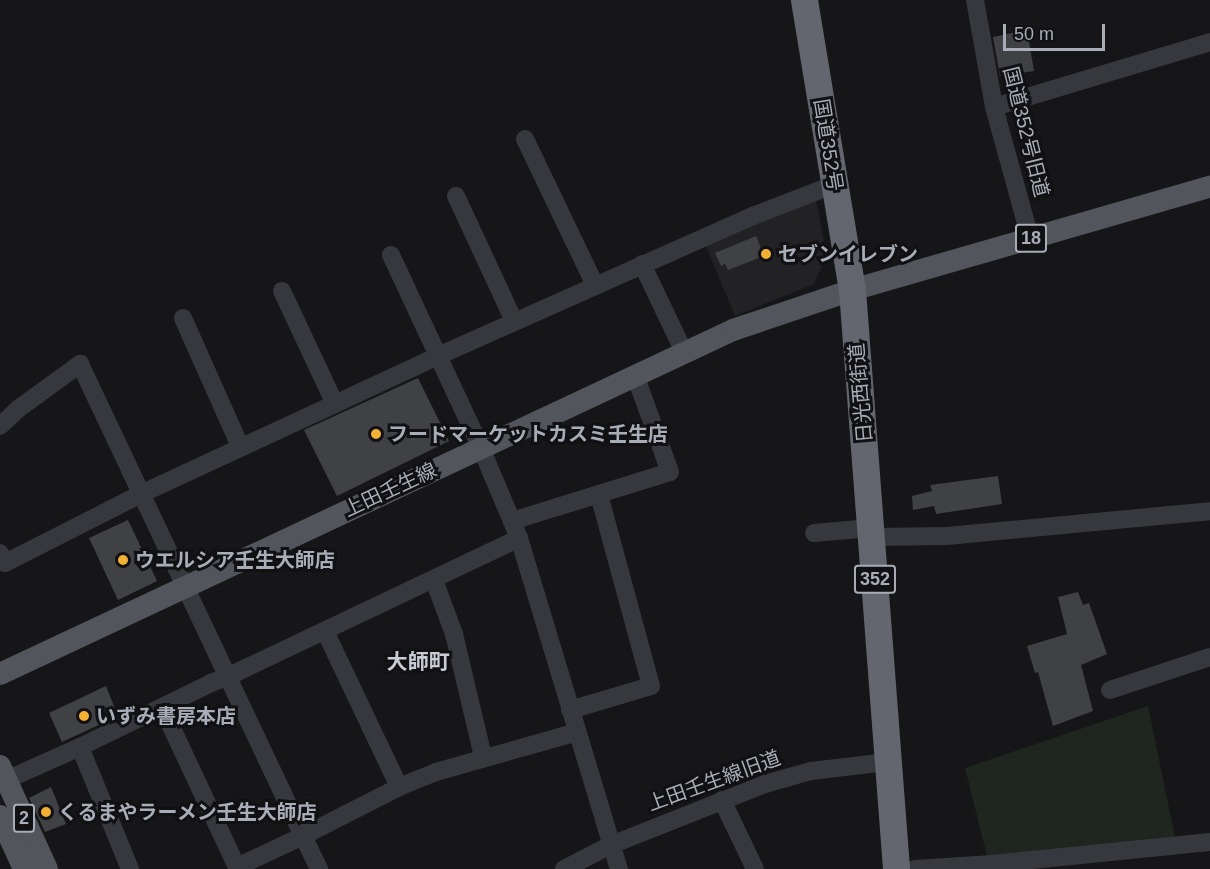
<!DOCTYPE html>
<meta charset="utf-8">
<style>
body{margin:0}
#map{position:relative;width:1210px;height:869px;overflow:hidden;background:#161618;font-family:Helvetica,"Noto Sans JP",sans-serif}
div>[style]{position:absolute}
.built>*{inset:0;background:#222225}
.green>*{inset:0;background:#1e261f}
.building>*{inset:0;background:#404145}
.minor>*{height:18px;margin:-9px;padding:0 9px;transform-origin:9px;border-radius:9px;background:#37383d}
.major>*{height:22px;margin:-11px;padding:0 11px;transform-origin:11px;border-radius:11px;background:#53555c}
.highway>*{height:27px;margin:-13.5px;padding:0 13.5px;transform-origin:13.5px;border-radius:13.5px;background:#63666e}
.dots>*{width:16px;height:16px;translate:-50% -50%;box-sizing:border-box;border:3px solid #111113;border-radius:50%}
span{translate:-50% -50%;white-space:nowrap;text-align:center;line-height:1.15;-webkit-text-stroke:6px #111113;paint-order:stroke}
.shield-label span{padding:2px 4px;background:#111113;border:2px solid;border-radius:4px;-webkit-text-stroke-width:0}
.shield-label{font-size:18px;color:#a8adb8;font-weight:700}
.street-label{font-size:20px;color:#a8adb8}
.poi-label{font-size:20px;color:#a8adb8;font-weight:700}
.left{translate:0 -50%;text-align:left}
.neighbourhood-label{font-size:21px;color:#c9ccd4;font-weight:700}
.scale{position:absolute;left:1003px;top:24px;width:102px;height:27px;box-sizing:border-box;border:3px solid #a8adb8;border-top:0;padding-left:8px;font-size:18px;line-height:21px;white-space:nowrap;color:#a8adb8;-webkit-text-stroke:4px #111113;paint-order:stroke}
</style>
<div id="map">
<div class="built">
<div style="clip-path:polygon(815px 195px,824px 241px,822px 266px,814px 284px,735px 316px,704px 242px)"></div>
</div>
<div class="green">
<div style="clip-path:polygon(1148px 706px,1176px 842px,987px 856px,965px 768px)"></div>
</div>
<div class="building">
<div style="clip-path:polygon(1027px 30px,1034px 71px,1000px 76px,993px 37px)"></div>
<div style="clip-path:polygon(756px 236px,764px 256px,728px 270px,725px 264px,721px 266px,715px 253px)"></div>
<div style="clip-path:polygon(418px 378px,449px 441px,337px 496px,304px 430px)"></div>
<div style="clip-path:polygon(998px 476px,1002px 504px,936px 514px,934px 506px,913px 510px,912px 496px,932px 491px,930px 485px)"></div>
<div style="clip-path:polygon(128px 520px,157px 581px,118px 600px,89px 538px)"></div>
<div style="clip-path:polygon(1078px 592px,1083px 605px,1089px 603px,1107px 654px,1081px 665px,1093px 711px,1053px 726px,1038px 672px,1035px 673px,1027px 646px,1067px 634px,1058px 597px)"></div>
<div style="clip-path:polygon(106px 686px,118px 716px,62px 742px,49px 713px)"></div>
<div style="clip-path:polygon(51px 787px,66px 824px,45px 832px,29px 798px)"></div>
</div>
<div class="minor">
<div style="left:975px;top:0;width:109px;rotate:79.9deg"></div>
<div style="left:994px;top:107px;width:136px;rotate:74.6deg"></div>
<div style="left:994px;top:107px;width:226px;rotate:-16.7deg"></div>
<div style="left:525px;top:139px;width:162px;rotate:64.4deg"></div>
<div style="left:456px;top:196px;width:138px;rotate:65.1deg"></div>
<div style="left:391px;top:255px;width:213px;rotate:65deg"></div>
<div style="left:481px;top:448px;width:98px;rotate:67.1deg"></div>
<div style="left:519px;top:538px;width:346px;rotate:73.2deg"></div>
<div style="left:642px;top:264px;width:98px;rotate:64.5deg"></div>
<div style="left:282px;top:291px;width:125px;rotate:64.9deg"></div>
<div style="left:183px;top:318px;width:142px;rotate:66deg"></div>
<div style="left:0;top:426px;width:25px;rotate:-43deg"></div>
<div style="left:18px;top:409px;width:77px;rotate:-36deg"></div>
<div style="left:80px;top:364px;width:522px;rotate:64.71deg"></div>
<div style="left:303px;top:836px;width:108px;rotate:-27deg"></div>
<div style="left:399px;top:787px;width:40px;rotate:-22deg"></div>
<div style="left:436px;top:772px;width:147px;rotate:-15.8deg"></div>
<div style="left:512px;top:521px;width:165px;rotate:-17.2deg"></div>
<div style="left:670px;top:472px;width:103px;rotate:-109.8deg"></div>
<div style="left:814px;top:533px;width:57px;rotate:-5deg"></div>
<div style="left:872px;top:537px;width:75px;rotate:-0.8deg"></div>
<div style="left:947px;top:536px;width:264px;rotate:-5.4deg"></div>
<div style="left:0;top:553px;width:11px;rotate:63deg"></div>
<div style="left:5px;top:563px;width:155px;rotate:-26.9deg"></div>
<div style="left:143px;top:493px;width:325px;rotate:-24.9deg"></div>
<div style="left:438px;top:356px;width:345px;rotate:-24deg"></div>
<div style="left:753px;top:216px;width:88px;rotate:-21.3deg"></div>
<div style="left:434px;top:580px;width:58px;rotate:69.7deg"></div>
<div style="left:454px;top:634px;width:126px;rotate:76.7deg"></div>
<div style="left:325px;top:631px;width:173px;rotate:64.6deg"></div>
<div style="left:1110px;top:690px;width:105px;rotate:-18.3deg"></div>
<div style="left:162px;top:707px;width:179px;rotate:64.9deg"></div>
<div style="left:570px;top:710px;width:84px;rotate:-16.5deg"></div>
<div style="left:651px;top:686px;width:199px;rotate:-105.2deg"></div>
<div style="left:6px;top:780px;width:81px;rotate:-24deg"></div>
<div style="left:722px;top:800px;width:76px;rotate:64.4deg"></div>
<div style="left:237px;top:867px;width:73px;rotate:-25.2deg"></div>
<div style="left:303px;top:836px;width:37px;rotate:64deg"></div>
<div style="left:130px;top:869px;width:132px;rotate:-112.3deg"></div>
<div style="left:80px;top:747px;width:146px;rotate:-26deg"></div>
<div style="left:211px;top:683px;width:19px;rotate:-21deg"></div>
<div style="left:229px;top:676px;width:321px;rotate:-25.4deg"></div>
<div style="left:564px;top:869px;width:53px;rotate:-27.1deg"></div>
<div style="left:611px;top:845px;width:166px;rotate:-21.6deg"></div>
<div style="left:765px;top:784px;width:48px;rotate:-15.8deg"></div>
<div style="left:811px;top:771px;width:78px;rotate:-6.7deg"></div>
<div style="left:914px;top:869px;width:79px;rotate:-3.6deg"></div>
<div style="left:993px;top:864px;width:218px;rotate:-5.8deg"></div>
</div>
<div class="major">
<div style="left:0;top:674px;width:810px;rotate:-25.14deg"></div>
<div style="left:733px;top:330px;width:126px;rotate:-18.6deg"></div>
<div style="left:852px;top:290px;width:373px;rotate:-16.1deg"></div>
<div style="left:0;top:766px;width:113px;rotate:65.5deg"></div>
<div style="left:0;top:816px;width:58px;rotate:65.6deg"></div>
</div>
<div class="highway">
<div style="left:804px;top:0;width:294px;rotate:80.6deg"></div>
<div style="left:852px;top:290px;width:581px;rotate:85.65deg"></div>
</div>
<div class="dots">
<div style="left:766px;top:254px;background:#f2b134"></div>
<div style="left:376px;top:434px;background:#f2b134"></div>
<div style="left:123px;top:560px;background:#f2b134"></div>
<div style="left:84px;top:716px;background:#f2b134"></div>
<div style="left:46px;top:812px;background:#f2b134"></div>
</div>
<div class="shield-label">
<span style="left:1031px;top:238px">18</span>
<span style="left:875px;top:579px">352</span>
<span style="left:24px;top:818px">2</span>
</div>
<div class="street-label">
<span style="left:1026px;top:132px;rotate:76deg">国道352号旧道</span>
<span style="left:828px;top:145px;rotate:81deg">国道352号</span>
<span style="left:861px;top:393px;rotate:-95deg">日光西街道</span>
<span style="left:390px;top:490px;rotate:-25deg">上田壬生線</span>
<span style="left:714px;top:781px;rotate:-20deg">上田壬生線旧道</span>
</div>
<div class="poi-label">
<span class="left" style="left:778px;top:254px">セブンイレブン</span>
<span class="left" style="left:388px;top:434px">フードマーケットカスミ壬生店</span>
<span class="left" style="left:135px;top:560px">ウエルシア壬生大師店</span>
<span class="left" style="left:96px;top:716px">いずみ書房本店</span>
<span class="left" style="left:58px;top:812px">くるまやラーメン壬生大師店</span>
</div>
<div class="neighbourhood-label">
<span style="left:418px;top:662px">大師町</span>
</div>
<div class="scale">50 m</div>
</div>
